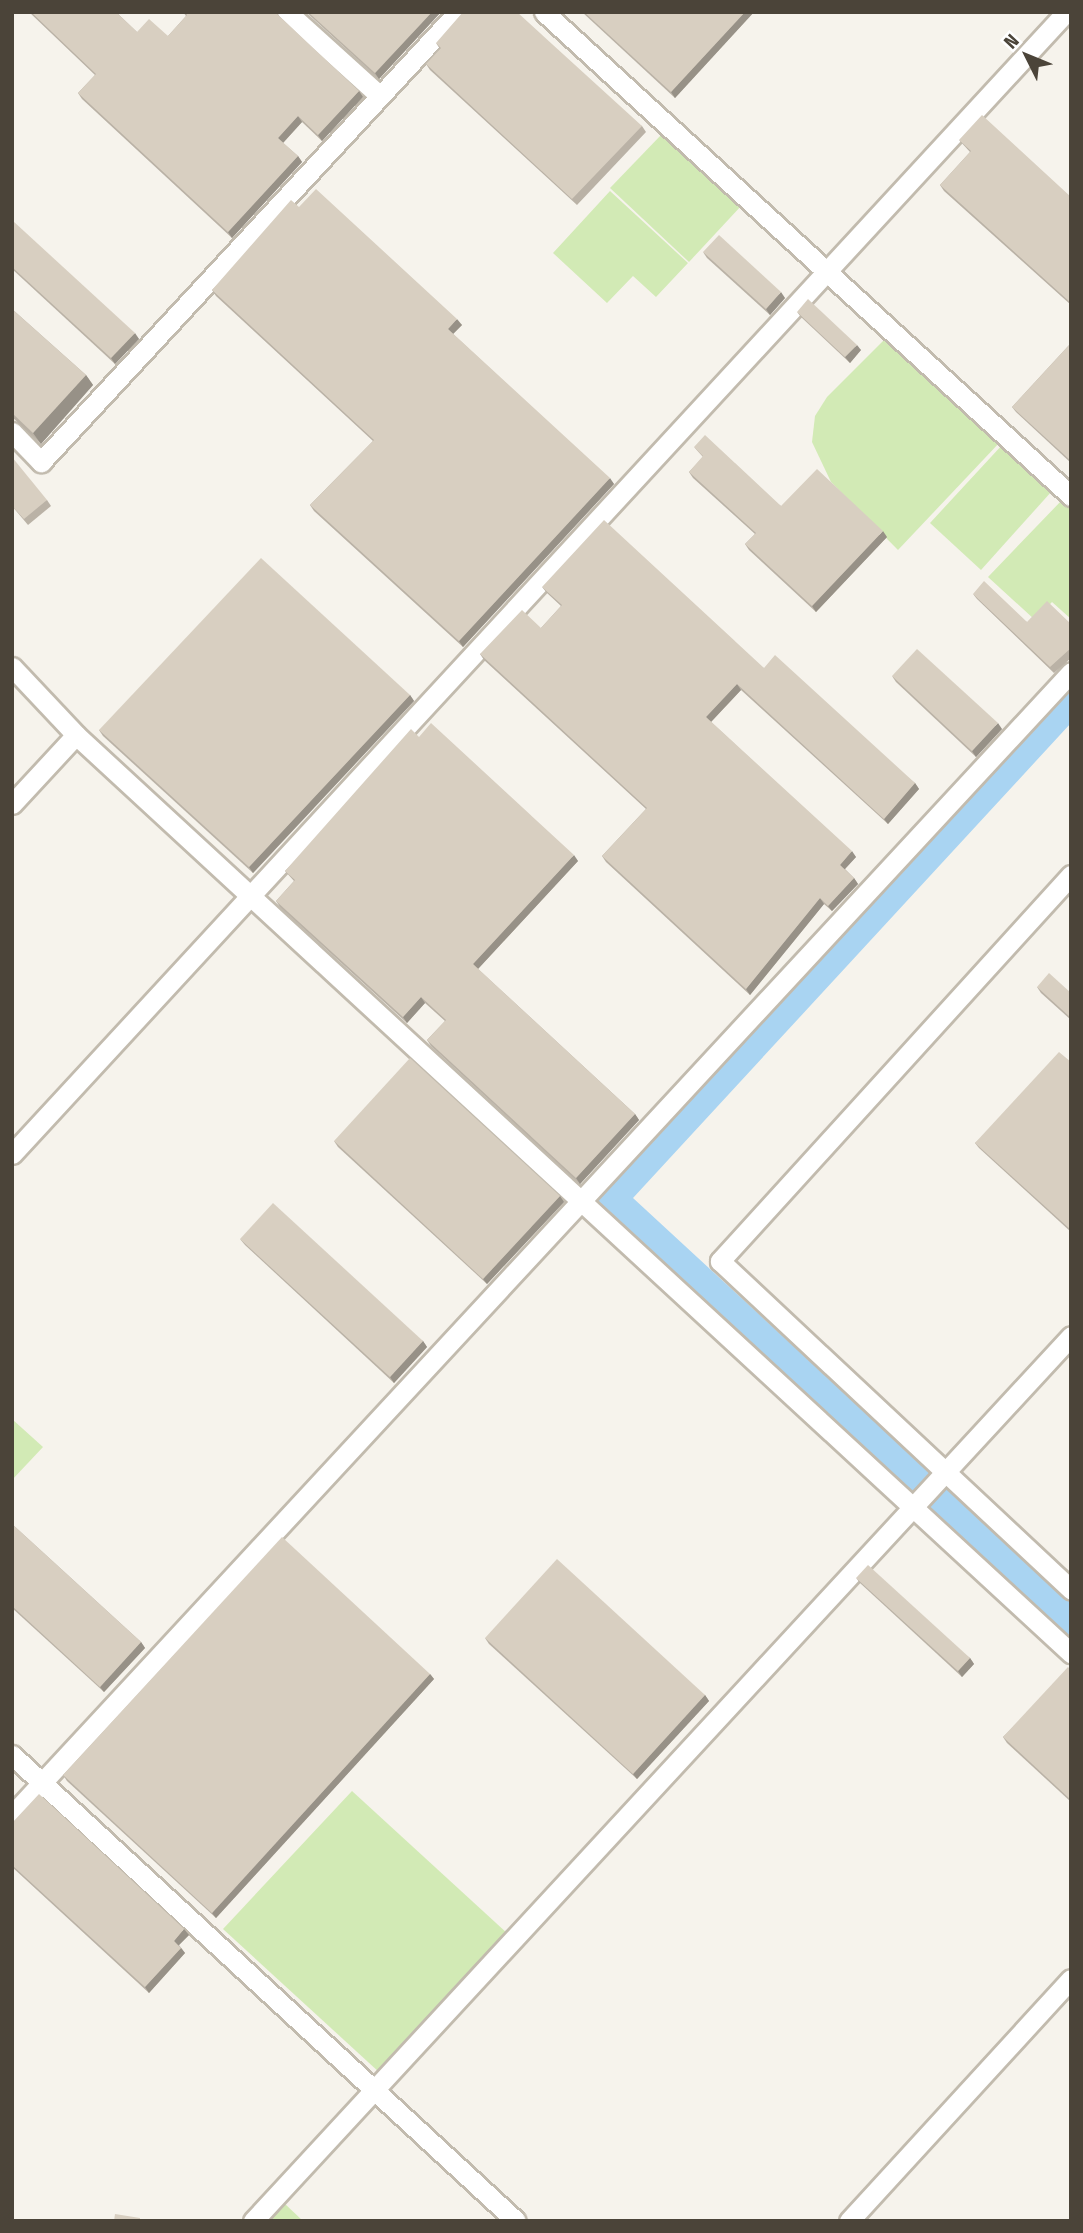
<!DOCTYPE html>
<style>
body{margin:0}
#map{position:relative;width:1083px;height:2233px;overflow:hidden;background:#f6f3ec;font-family:"Fira Sans Condensed",sans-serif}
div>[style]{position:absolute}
.green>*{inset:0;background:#d2eab5}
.water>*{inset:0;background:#a9d4f2}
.roads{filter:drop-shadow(2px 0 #c2bbae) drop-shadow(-2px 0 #c2bbae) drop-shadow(0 2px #c2bbae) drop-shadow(0 -2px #c2bbae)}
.minor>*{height:19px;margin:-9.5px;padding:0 9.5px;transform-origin:9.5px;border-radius:9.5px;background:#fff}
.wall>*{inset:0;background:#bab2a6}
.shaded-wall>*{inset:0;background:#979187}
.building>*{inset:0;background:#d8cfc1}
span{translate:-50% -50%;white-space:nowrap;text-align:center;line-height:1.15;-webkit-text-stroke:5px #fff;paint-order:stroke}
.frame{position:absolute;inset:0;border:14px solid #4b4439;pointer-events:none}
.north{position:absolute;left:992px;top:21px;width:70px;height:70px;-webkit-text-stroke:5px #fff;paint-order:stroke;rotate:313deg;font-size:19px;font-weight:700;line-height:28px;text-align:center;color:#4b4439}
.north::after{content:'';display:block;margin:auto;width:24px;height:32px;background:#4b4439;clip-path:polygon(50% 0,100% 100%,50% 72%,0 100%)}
</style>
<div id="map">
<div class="green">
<div style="clip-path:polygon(662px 134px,742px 205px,689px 262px,610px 188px)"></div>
<div style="clip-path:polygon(610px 191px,688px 263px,656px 297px,633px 276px,607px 303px,553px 253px)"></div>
<div style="clip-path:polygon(888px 336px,1001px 441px,898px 550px,831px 482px,812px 442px,815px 416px,827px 397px)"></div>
<div style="clip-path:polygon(1003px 444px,1052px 491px,981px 570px,930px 523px)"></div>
<div style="clip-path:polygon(1062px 500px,1071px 508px,1071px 619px,1052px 602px,1035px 620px,988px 577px)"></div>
<div style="clip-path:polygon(12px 1419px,43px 1447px,12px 1480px)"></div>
<div style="clip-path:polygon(352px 1791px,508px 1934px,380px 2073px,223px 1929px)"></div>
<div style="clip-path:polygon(284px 2203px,303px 2221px,267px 2221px)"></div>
</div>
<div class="water">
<div style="clip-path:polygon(1071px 679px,1071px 723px,633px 1198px,1071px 1602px,1071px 1644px,593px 1199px)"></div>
</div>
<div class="roads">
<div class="minor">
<div style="left:287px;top:12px;width:125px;rotate:42.1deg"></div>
<div style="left:544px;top:12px;width:716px;rotate:42.56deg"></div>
<div style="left:12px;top:432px;width:42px;rotate:46deg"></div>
<div style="left:41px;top:462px;width:614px;rotate:-47.18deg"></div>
<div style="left:12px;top:667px;width:93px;rotate:46.7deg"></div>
<div style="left:76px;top:735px;width:1354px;rotate:42.7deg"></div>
<div style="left:12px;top:804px;width:94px;rotate:-47.2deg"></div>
<div style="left:1071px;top:875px;width:522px;rotate:132.28deg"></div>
<div style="left:720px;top:1261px;width:481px;rotate:43.1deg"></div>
<div style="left:12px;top:1154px;width:1554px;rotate:-47.29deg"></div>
<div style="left:12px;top:1755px;width:686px;rotate:42.76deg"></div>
<div style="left:12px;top:1815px;width:1558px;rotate:-47.18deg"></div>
<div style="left:253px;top:2221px;width:1205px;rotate:-47.25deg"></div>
<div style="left:849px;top:2221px;width:328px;rotate:-47.5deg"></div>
</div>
</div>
<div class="wall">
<div style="clip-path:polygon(29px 12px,116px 12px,137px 32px,168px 36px,186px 16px,183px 12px,275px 12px,363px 97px,322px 141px,302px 122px,283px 143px,298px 156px,302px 162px,232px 238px,82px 99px,78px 93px,95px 75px)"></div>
<div style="clip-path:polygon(306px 12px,441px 12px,379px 79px)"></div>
<div style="clip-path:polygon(582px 12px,754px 12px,675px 98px)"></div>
<div style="clip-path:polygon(436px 43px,642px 126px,646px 132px,577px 205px,430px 70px,426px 64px,440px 49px)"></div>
<div style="clip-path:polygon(959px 140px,1071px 197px,1071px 305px,944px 191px,940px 185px,970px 152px)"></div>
<div style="clip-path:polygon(299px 207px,462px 325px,453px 334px,614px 484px,463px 647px,314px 511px,310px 505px,373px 441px,216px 296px,212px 290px)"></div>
<div style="clip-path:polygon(12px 222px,139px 339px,115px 364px,12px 269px)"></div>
<div style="clip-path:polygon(703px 252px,785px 298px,770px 315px,707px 258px)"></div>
<div style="clip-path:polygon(12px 309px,86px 375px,93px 385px,41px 444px,12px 417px)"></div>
<div style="clip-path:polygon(797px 312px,861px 350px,850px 363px,801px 317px)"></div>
<div style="clip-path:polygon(1071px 343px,1071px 463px,1016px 412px,1012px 407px)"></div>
<div style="clip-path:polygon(694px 447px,781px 506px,887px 537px,816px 612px,749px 550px,745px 544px,755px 534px,693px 478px,689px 472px,703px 457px)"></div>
<div style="clip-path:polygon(47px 500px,51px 506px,28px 525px,12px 506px)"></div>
<div style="clip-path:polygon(542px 587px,764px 668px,915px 783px,919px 789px,888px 824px,741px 690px,711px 722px,856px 857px,845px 869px,854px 878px,858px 884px,832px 911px,824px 904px,750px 995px,606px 862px,602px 856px,646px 809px,484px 660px,480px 654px,541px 628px,561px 606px,547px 593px)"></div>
<div style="clip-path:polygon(973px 594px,1027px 622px,1071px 624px,1071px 658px,1054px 673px,977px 599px)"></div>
<div style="clip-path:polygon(892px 676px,1002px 729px,976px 757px,896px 682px)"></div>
<div style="clip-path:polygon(410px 695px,414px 701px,253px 873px,103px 736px,99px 730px)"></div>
<div style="clip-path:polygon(419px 737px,578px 861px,478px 969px,635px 1114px,639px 1120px,580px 1184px,431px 1046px,427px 1040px,445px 1021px,425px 1003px,407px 1023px,280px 907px,276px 901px,294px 881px,285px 871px)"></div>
<div style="clip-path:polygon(1037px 987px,1071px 993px,1071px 1020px,1041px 993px)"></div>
<div style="clip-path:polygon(1071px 1062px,1071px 1232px,979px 1148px,975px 1143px)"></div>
<div style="clip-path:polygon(334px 1141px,560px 1196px,564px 1202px,487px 1284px,338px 1147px)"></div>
<div style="clip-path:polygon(240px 1239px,423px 1341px,427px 1347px,394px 1383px,245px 1245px)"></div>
<div style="clip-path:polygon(12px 1524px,141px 1642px,145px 1648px,104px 1692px,12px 1608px)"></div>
<div style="clip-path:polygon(856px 1578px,970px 1658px,974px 1664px,962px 1677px,860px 1583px)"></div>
<div style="clip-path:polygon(485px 1638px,705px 1695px,709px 1701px,637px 1779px,489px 1644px)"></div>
<div style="clip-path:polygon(1071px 1670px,1071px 1802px,1007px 1743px,1003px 1737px)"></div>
<div style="clip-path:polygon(430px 1674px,434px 1679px,216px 1918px,67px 1781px,63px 1775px)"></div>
<div style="clip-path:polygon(12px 1823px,189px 1935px,179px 1945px,185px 1953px,149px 1993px,12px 1867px)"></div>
</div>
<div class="shaded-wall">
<div style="clip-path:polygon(432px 12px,441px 12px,379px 79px,375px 73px)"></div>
<div style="clip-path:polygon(745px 12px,754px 12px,675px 98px,671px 92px)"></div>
<div style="clip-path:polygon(359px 91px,363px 97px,322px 141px,318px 135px)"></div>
<div style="clip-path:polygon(298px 116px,302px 122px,282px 144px,278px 138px)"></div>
<div style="clip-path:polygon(298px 156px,302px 162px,232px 238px,228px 232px)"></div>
<div style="clip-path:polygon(781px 292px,785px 298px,770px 315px,766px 309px)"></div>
<div style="clip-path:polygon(457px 319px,462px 325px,452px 335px,448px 329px)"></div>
<div style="clip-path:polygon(135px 333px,139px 339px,115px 364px,111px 358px)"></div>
<div style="clip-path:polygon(857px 345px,861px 350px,850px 363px,845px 357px)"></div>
<div style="clip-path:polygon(86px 375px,93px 385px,41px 444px,33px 433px)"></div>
<div style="clip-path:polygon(610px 478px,614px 484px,463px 647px,459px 641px)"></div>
<div style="clip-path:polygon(883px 531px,887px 537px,816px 612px,812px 606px)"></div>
<div style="clip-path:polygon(737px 684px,741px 690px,710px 723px,706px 717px)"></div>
<div style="clip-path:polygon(410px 695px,414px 701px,253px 873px,249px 867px)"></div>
<div style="clip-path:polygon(998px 723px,1002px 729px,976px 757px,972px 751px)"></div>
<div style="clip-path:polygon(915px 783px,919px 789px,888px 824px,884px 819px)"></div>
<div style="clip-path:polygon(852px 851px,856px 857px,844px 870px,840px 865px)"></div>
<div style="clip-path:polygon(574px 855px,578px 861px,477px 970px,473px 964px)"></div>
<div style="clip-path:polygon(854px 878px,858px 884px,832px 911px,828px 906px)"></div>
<div style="clip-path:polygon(820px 898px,824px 904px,750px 995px,746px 989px)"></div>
<div style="clip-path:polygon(421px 997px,425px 1003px,407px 1023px,403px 1017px)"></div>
<div style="clip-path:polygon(635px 1114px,639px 1120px,580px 1184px,576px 1178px)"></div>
<div style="clip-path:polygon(560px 1196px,564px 1202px,487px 1284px,483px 1279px)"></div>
<div style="clip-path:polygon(423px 1341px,427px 1347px,394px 1383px,390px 1377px)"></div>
<div style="clip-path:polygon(141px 1642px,145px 1648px,104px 1692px,100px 1687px)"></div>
<div style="clip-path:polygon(970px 1658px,974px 1664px,962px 1677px,958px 1671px)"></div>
<div style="clip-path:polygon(430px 1674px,434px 1679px,216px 1918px,212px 1913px)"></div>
<div style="clip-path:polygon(705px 1695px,709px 1701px,637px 1779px,633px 1774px)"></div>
<div style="clip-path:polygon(184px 1929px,189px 1935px,178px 1946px,174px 1941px)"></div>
<div style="clip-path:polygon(181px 1948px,185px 1953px,149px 1993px,145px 1987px)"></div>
</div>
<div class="building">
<div style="clip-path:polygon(31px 12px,116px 12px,137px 32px,149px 19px,168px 36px,187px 15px,185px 12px,275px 12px,359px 91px,318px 135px,298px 116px,278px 138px,298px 156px,228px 232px,78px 93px,96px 74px)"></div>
<div style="clip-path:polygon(308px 12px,432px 12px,375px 73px)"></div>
<div style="clip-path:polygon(463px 12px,517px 12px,642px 126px,572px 199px,426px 64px,441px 48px,436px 43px)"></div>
<div style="clip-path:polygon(584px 12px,745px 12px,671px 92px)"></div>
<div style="clip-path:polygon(982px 115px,1071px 197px,1071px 303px,940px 185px,971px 151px,959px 140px)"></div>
<div style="clip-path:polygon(316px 189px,457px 319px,448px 329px,610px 478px,459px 641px,310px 505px,374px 440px,212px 290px,291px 200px,299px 207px)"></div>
<div style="clip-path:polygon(13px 221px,135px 333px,111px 358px,12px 267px,12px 222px)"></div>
<div style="clip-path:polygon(719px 235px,781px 292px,766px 309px,703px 252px)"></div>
<div style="clip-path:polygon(808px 299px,857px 345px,845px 357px,797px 312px)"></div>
<div style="clip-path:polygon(12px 309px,86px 375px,33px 433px,12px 413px)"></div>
<div style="clip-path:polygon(1071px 343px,1071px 461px,1012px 407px)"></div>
<div style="clip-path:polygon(705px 435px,781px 506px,817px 469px,883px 531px,812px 606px,745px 544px,756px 533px,689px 472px,703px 456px,694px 447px)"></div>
<div style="clip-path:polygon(12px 457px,47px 500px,24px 519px,12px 506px)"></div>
<div style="clip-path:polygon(604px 520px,764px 668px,775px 655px,915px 783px,884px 819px,737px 684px,706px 717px,852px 851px,840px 865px,854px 878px,828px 906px,820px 898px,746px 989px,602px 856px,647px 808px,480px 654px,522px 610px,541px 628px,562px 605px,542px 587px)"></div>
<div style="clip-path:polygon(261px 558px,410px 695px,249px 867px,99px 730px)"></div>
<div style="clip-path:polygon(984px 581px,1027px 622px,1047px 601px,1071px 624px,1071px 648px,1050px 667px,973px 594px)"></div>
<div style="clip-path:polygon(917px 649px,998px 723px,972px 751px,892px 676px)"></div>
<div style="clip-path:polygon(431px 723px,574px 855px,473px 964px,635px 1114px,576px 1178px,427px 1040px,446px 1020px,421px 997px,403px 1017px,276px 901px,295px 880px,285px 871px,411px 729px,419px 737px)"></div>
<div style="clip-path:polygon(1049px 973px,1071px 993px,1071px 1018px,1037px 987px)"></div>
<div style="clip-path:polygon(1059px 1052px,1071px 1062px,1071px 1230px,975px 1143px)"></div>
<div style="clip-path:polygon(410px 1058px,560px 1196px,483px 1279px,334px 1141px)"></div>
<div style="clip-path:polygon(273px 1203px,423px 1341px,390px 1377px,240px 1239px)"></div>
<div style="clip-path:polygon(12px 1524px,141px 1642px,100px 1687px,12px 1606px)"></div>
<div style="clip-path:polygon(282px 1537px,430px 1674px,212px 1913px,63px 1775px)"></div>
<div style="clip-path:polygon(557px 1559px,705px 1695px,633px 1774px,485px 1638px)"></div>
<div style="clip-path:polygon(868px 1565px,970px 1658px,958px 1671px,856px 1578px)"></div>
<div style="clip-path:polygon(1068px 1667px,1071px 1670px,1071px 1800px,1003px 1737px)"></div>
<div style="clip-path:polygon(39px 1794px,184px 1929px,174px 1941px,181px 1948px,145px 1987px,12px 1865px,12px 1823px)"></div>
<div style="clip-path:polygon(115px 2214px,140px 2218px,140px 2221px,114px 2221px)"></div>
</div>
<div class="frame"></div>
<div class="north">N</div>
</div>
